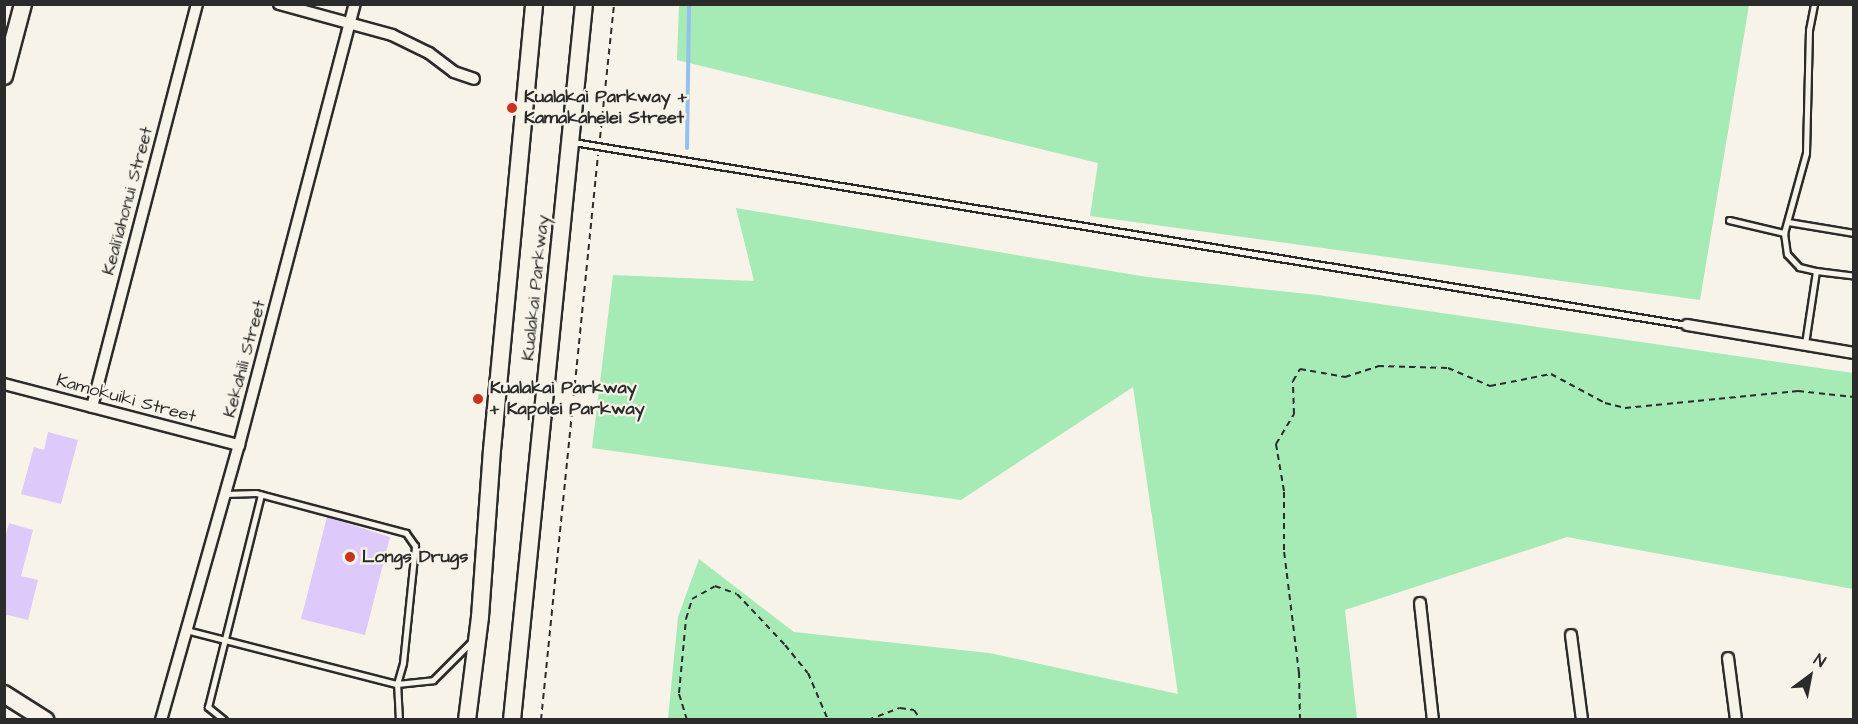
<!DOCTYPE html>
<style>
body{margin:0}
#map{position:relative;width:1858px;height:724px;overflow:hidden;background:#f7f3e8;font-family:"Architects Daughter",sans-serif}
div>[style]{position:absolute}
.green>*{inset:0;background:#a6eab5}
.stream>*{height:4px;margin:-2px;padding:0 2px;transform-origin:2px;border-radius:2px;background:#93c0ed}
.building>*{inset:0;background:#ddc9fa}
.path>*{height:2px;margin-top:-1px;transform-origin:0;background:repeating-linear-gradient(90deg,#2b2b2b 0 6px,transparent 0 10.5px)}
.roads{filter:drop-shadow(2px 0 #2b2b2b) drop-shadow(-2px 0 #2b2b2b) drop-shadow(0 2px #2b2b2b) drop-shadow(0 -2px #2b2b2b)}
.lane>*{height:5px;margin:-2.5px;padding:0 2.5px;transform-origin:2.5px;border-radius:2.5px;background:#f7f3e8}
.street>*{height:10px;margin:-5px;padding:0 5px;transform-origin:5px;border-radius:5px;background:#f7f3e8}
.secondary>*{height:16px;margin:-8px;padding:0 8px;transform-origin:8px;border-radius:8px;background:#f7f3e8}
.dots>*{width:16px;height:16px;translate:-50% -50%;box-sizing:border-box;border:3px solid #f7f3e8;border-radius:50%}
span{translate:-50% -50%;white-space:nowrap;text-align:center;line-height:1.15;-webkit-text-stroke:4.5px #f7f3e8;paint-order:stroke}
.poi-label{font-size:18px;color:#2b2b2b;font-weight:700}
.left{translate:0 -50%;text-align:left}
.street-label{font-size:18px;color:#2b2b2b}
.frame{position:absolute;inset:0;border:6px solid #2b2b2b;pointer-events:none}
.north{position:absolute;left:1780px;top:646px;width:60px;height:60px;-webkit-text-stroke:4px #f7f3e8;paint-order:stroke;rotate:32deg;font-size:16px;font-weight:700;line-height:24px;text-align:center;color:#2b2b2b}
.north::after{content:'';display:block;margin:auto;width:21px;height:27px;background:#2b2b2b;clip-path:polygon(50% 0,100% 100%,50% 72%,0 100%)}
</style>
<div id="map">
<div class="green">
<div style="clip-path:polygon(679px 5px,679px 4px,1749px 5px,1700px 300px,1090px 216px,1098px 163px,677px 60px)"></div>
<div style="clip-path:polygon(736px 208px,1147px 277px,1318px 295px,1853px 373px,1853px 589px,1567px 537px,1345px 610px,1357px 719px,668px 719px,678px 617px,699px 559px,794px 632px,989px 653px,1178px 694px,1133px 387px,961px 500px,592px 448px,613px 275px,754px 281px)"></div>
</div>
<div class="stream">
<div style="left:687px;top:148px;width:144px;rotate:-89.2deg"></div>
</div>
<div class="building">
<div style="clip-path:polygon(48px 432px,78px 440px,61px 504px,21px 494px,34px 447px,44px 450px)"></div>
<div style="clip-path:polygon(327px 517px,390px 537px,365px 635px,301px 619px)"></div>
<div style="clip-path:polygon(9px 523px,33px 530px,21px 576px,38px 580px,28px 620px,4px 614px,4px 542px)"></div>
</div>
<div class="path">
<div style="left:600px;top:138px;width:135px;rotate:-84deg"></div>
<div style="left:541px;top:720px;width:568px;rotate:-84.24deg"></div>
<div style="left:687px;top:720px;width:28px;rotate:-107deg"></div>
<div style="left:679px;top:693px;width:74px;rotate:-84.6deg"></div>
<div style="left:686px;top:619px;width:21px;rotate:-73deg"></div>
<div style="left:692px;top:599px;width:26px;rotate:-29deg"></div>
<div style="left:715px;top:586px;width:23px;rotate:20deg"></div>
<div style="left:737px;top:594px;width:70px;rotate:46.7deg"></div>
<div style="left:785px;top:645px;width:36px;rotate:51deg"></div>
<div style="left:808px;top:673px;width:51px;rotate:66.9deg"></div>
<div style="left:868px;top:720px;width:34px;rotate:-21deg"></div>
<div style="left:900px;top:708px;width:14px;rotate:8deg"></div>
<div style="left:914px;top:710px;width:12px;rotate:55deg"></div>
<div style="left:1300px;top:720px;width:47px;rotate:-91.2deg"></div>
<div style="left:1299px;top:673px;width:124px;rotate:-97deg"></div>
<div style="left:1284px;top:550px;width:59px;rotate:-90deg"></div>
<div style="left:1284px;top:491px;width:48px;rotate:-99.7deg"></div>
<div style="left:1276px;top:444px;width:35px;rotate:-59deg"></div>
<div style="left:1294px;top:414px;width:33px;rotate:-92deg"></div>
<div style="left:1293px;top:381px;width:14px;rotate:-60deg"></div>
<div style="left:1300px;top:369px;width:46px;rotate:10.1deg"></div>
<div style="left:1345px;top:377px;width:35px;rotate:-18deg"></div>
<div style="left:1378px;top:366px;width:70px;rotate:1.6deg"></div>
<div style="left:1448px;top:368px;width:46px;rotate:23.2deg"></div>
<div style="left:1490px;top:386px;width:62px;rotate:-11.1deg"></div>
<div style="left:1551px;top:374px;width:61px;rotate:28.2deg"></div>
<div style="left:1605px;top:403px;width:21px;rotate:14deg"></div>
<div style="left:1625px;top:408px;width:174px;rotate:-5.6deg"></div>
<div style="left:1798px;top:391px;width:56px;rotate:6.1deg"></div>
</div>
<div class="roads">
<div class="lane">
<div style="left:573px;top:142px;width:1129px;rotate:9.33deg"></div>
<div style="left:1729px;top:220px;width:57px;rotate:13.3deg"></div>
<div style="left:1784px;top:233px;width:83px;rotate:-74.6deg"></div>
<div style="left:1806px;top:153px;width:123px;rotate:-88.6deg"></div>
<div style="left:1809px;top:30px;width:26px;rotate:-79deg"></div>
<div style="left:1788px;top:222px;width:67px;rotate:9.5deg"></div>
<div style="left:1784px;top:233px;width:21px;rotate:82deg"></div>
<div style="left:1787px;top:254px;width:18px;rotate:47deg"></div>
<div style="left:1799px;top:267px;width:17px;rotate:13deg"></div>
<div style="left:1816px;top:271px;width:74px;rotate:98.6deg"></div>
<div style="left:1816px;top:271px;width:38px;rotate:7deg"></div>
<div style="left:186px;top:630px;width:218px;rotate:14.4deg"></div>
<div style="left:397px;top:684px;width:22px;rotate:-74deg"></div>
<div style="left:403px;top:663px;width:118px;rotate:-84.1deg"></div>
<div style="left:415px;top:546px;width:16px;rotate:-125deg"></div>
<div style="left:406px;top:533px;width:155px;rotate:-165.1deg"></div>
<div style="left:256px;top:493px;width:31px;rotate:178deg"></div>
<div style="left:224px;top:720px;width:21px;rotate:-141deg"></div>
<div style="left:208px;top:707px;width:219px;rotate:-76deg"></div>
<div style="left:399px;top:720px;width:36px;rotate:-93deg"></div>
<div style="left:397px;top:684px;width:36px;rotate:-6deg"></div>
<div style="left:433px;top:680px;width:55px;rotate:-45deg"></div>
</div>
<div class="street">
<div style="left:279px;top:4px;width:117px;rotate:15.3deg"></div>
<div style="left:392px;top:35px;width:41px;rotate:25.9deg"></div>
<div style="left:429px;top:53px;width:31px;rotate:37deg"></div>
<div style="left:454px;top:72px;width:21px;rotate:19deg"></div>
<div style="left:1687px;top:325px;width:169px;rotate:9.5deg"></div>
<div style="left:4px;top:384px;width:243px;rotate:14.6deg"></div>
<div style="left:92px;top:407px;width:416px;rotate:-75.4deg"></div>
<div style="left:1420px;top:603px;width:118px;rotate:83.7deg"></div>
<div style="left:1571px;top:635px;width:86px;rotate:82.6deg"></div>
<div style="left:1728px;top:658px;width:63px;rotate:82.6deg"></div>
<div style="left:161px;top:720px;width:286px;rotate:-74.2deg"></div>
<div style="left:239px;top:445px;width:456px;rotate:-75.3deg"></div>
</div>
<div class="secondary">
<div style="left:4px;top:76px;width:74px;rotate:-75.2deg"></div>
<div style="left:4px;top:694px;width:49px;rotate:32.4deg"></div>
<div style="left:467px;top:720px;width:104px;rotate:-82.8deg"></div>
<div style="left:480px;top:617px;width:167px;rotate:-85.9deg"></div>
<div style="left:492px;top:450px;width:448px;rotate:-84.6deg"></div>
<div style="left:512px;top:720px;width:720px;rotate:-84.26deg"></div>
</div>
</div>
<div class="dots">
<div style="left:512px;top:108px;background:#c8321e"></div>
<div style="left:478px;top:399px;background:#c8321e"></div>
<div style="left:350px;top:557px;background:#c8321e"></div>
</div>
<div class="poi-label">
<span class="left" style="left:524px;top:108px">Kualakai Parkway +<br>Kamakahelei Street</span>
<span class="left" style="left:490px;top:399px">Kualakai Parkway<br>+ Kapolei Parkway</span>
<span class="left" style="left:362px;top:557px">Longs Drugs</span>
</div>
<div class="street-label">
<span style="left:128px;top:201px;rotate:-75deg">Keali'iahonui Street</span>
<span style="left:536px;top:288px;rotate:-84deg">Kualakai Parkway</span>
<span style="left:245px;top:359px;rotate:-75deg">Kekahili Street</span>
<span style="left:126px;top:399px;rotate:15deg">Kamokuiki Street</span>
</div>
<div class="frame"></div>
<div class="north">N</div>
</div>
